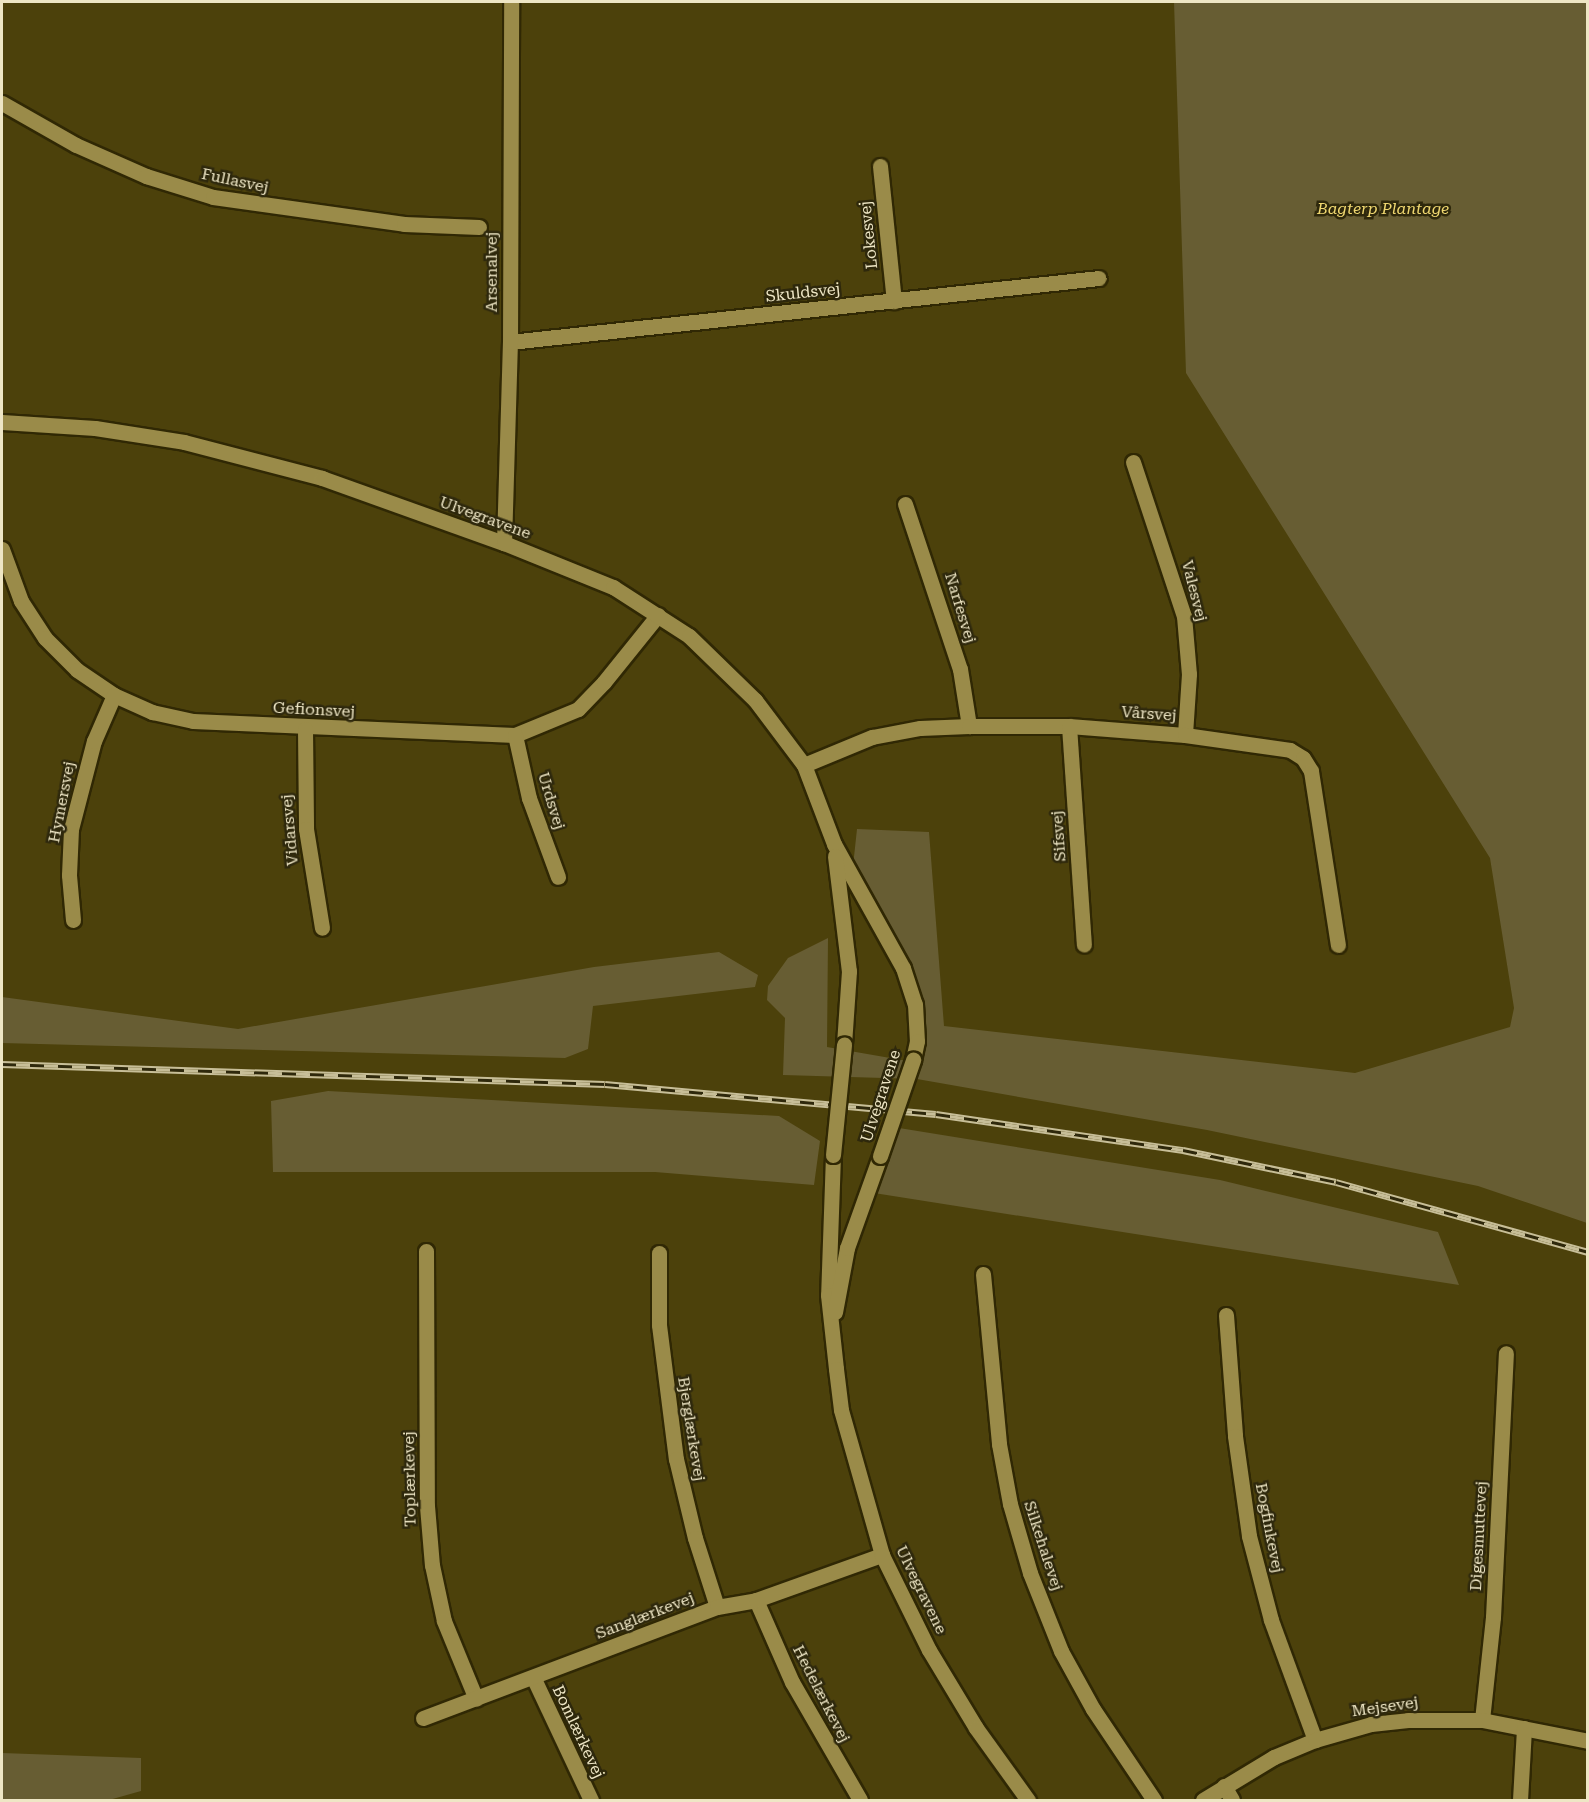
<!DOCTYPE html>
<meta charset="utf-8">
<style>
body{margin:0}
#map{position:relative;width:1589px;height:1802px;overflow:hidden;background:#4c410b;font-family:"Roboto Serif",serif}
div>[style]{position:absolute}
.green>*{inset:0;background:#675d33}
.roads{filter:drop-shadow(2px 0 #302804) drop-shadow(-2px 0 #302804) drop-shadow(0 2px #302804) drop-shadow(0 -2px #302804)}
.minor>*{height:15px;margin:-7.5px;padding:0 7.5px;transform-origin:7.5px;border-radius:7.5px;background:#9a8b49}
.tertiary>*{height:15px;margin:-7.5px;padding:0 7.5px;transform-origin:7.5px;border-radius:7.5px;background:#9a8b49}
.rail>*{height:7px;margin-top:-3.5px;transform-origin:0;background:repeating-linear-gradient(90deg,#2e280c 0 14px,#c7be98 0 28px);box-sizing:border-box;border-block:2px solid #c7be98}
.bridges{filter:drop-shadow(2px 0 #302804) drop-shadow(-2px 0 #302804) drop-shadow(0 2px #302804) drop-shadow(0 -2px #302804)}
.tertiary-bridge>*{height:15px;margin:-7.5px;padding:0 7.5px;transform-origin:7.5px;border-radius:7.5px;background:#9a8b49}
span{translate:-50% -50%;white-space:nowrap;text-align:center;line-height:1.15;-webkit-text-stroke:5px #2e280c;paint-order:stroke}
.street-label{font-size:16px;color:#eee6c5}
.park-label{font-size:16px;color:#f0d871;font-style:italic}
.frame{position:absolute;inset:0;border:3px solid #eee6c5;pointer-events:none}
</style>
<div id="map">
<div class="green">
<div style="clip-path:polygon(1174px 2px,1587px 2px,1587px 1223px,1478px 1186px,1207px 1130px,917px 1079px,783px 1075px,785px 1018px,767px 1000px,768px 986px,788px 958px,828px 938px,827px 1047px,919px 1063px,926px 1031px,914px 973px,853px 866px,857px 829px,929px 832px,944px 1026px,1355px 1073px,1510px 1027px,1514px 1008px,1490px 858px,1186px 373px)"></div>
<div style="clip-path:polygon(719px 952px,758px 975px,755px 987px,593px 1006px,588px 1049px,565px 1058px,2px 1043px,2px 997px,238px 1029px,594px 967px)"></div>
<div style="clip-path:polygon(328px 1091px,779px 1116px,820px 1141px,814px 1185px,655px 1172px,273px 1172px,271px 1101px)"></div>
<div style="clip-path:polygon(899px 1128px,1220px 1180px,1438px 1232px,1459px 1285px,874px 1193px)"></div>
<div style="clip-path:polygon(2px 1753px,141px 1758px,141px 1791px,109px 1800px,2px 1800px)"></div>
</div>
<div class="roads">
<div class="minor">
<div style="left:2px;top:103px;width:85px;rotate:29.6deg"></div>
<div style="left:76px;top:145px;width:77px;rotate:23.9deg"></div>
<div style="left:146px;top:176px;width:70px;rotate:17.4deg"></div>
<div style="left:213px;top:197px;width:193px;rotate:8deg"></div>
<div style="left:404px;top:224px;width:75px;rotate:2.3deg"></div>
<div style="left:880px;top:166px;width:136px;rotate:84.1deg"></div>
<div style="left:510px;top:342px;width:592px;rotate:-6.2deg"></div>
<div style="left:1133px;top:462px;width:162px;rotate:71.7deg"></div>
<div style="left:1184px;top:616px;width:58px;rotate:85.1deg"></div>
<div style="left:1189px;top:674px;width:61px;rotate:93.8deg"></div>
<div style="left:905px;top:504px;width:174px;rotate:71.6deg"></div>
<div style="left:960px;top:669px;width:58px;rotate:81deg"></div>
<div style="left:504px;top:543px;width:201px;rotate:-88.3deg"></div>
<div style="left:510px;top:342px;width:340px;rotate:-89.8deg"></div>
<div style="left:2px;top:549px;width:55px;rotate:69.9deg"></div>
<div style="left:21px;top:601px;width:44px;rotate:57deg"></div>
<div style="left:45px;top:638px;width:45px;rotate:45deg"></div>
<div style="left:77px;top:670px;width:45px;rotate:34deg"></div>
<div style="left:114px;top:695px;width:42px;rotate:24.1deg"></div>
<div style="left:152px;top:712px;width:42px;rotate:12.4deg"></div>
<div style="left:193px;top:721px;width:322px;rotate:2.5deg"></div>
<div style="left:515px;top:735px;width:68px;rotate:-22.4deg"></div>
<div style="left:578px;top:709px;width:37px;rotate:-46deg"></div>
<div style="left:604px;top:682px;width:86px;rotate:-51.1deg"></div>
<div style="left:1069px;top:726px;width:219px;rotate:86.1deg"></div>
<div style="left:305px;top:729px;width:100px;rotate:89.4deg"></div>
<div style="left:306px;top:829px;width:100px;rotate:80.8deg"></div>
<div style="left:515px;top:735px;width:65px;rotate:77.5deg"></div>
<div style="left:529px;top:798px;width:84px;rotate:69.8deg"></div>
<div style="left:804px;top:765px;width:74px;rotate:-22.4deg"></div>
<div style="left:872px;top:737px;width:49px;rotate:-10.6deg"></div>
<div style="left:920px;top:728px;width:49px;rotate:-2.3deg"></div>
<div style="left:969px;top:726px;width:100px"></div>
<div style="left:1069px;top:726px;width:116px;rotate:4.4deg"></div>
<div style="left:1185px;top:735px;width:106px;rotate:8.1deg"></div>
<div style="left:1290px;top:750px;width:15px;rotate:32deg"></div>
<div style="left:1303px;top:758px;width:15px;rotate:58deg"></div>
<div style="left:1311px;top:771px;width:176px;rotate:81.2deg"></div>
<div style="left:73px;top:920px;width:45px;rotate:-95.1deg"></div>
<div style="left:69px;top:875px;width:46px;rotate:-87.5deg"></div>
<div style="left:71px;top:829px;width:91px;rotate:-75.4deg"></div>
<div style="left:94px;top:741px;width:50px;rotate:-66.5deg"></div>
<div style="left:426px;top:1251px;width:255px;rotate:89.8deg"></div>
<div style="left:427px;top:1506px;width:59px;rotate:85.2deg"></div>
<div style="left:432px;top:1565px;width:57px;rotate:77.9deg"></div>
<div style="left:444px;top:1621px;width:84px;rotate:67.7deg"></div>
<div style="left:659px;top:1253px;width:72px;rotate:90deg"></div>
<div style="left:659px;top:1325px;width:135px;rotate:82.8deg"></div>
<div style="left:676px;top:1459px;width:81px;rotate:76.5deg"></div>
<div style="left:695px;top:1538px;width:72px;rotate:72.3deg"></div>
<div style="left:983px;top:1274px;width:171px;rotate:84.6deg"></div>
<div style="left:999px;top:1444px;width:61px;rotate:79.6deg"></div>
<div style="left:1010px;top:1504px;width:72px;rotate:73.8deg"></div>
<div style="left:1030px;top:1573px;width:84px;rotate:68.3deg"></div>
<div style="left:1061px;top:1651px;width:66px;rotate:61.1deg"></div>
<div style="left:1093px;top:1709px;width:110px;rotate:56.2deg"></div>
<div style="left:1226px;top:1315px;width:121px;rotate:85.7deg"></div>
<div style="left:1235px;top:1436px;width:101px;rotate:82deg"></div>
<div style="left:1249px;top:1536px;width:87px;rotate:75.3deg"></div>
<div style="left:1271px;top:1620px;width:128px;rotate:69.9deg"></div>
<div style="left:756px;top:1600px;width:90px;rotate:66.3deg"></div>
<div style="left:792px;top:1682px;width:136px;rotate:60deg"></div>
<div style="left:534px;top:1679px;width:134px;rotate:64.8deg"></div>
<div style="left:423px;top:1718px;width:314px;rotate:-20.7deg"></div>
<div style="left:717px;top:1607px;width:40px;rotate:-10deg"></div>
<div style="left:756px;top:1600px;width:134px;rotate:-19.7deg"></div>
<div style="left:1482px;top:1720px;width:104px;rotate:-83.9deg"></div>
<div style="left:1493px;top:1617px;width:264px;rotate:-87.2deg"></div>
<div style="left:1224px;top:1786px;width:16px;rotate:60deg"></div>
<div style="left:1203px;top:1800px;width:83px;rotate:-31.2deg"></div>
<div style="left:1274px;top:1757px;width:44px;rotate:-22.5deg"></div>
<div style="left:1315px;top:1740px;width:58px;rotate:-15.9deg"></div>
<div style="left:1371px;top:1724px;width:37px;rotate:-6deg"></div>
<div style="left:1408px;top:1720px;width:74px"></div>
<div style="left:1482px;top:1720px;width:108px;rotate:11.2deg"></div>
<div style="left:1520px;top:1800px;width:72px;rotate:-86.8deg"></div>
</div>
<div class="tertiary">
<div style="left:2px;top:422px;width:93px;rotate:3.7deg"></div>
<div style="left:95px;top:428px;width:90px;rotate:8.9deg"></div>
<div style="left:184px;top:442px;width:143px;rotate:14.6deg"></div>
<div style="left:322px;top:478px;width:193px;rotate:19.7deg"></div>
<div style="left:504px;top:543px;width:118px;rotate:22deg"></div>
<div style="left:613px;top:587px;width:90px;rotate:32.8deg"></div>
<div style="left:689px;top:636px;width:92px;rotate:44.1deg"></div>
<div style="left:755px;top:700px;width:81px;rotate:53deg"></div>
<div style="left:804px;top:765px;width:85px;rotate:69.2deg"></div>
<div style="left:834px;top:844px;width:142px;rotate:60.9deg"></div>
<div style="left:903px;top:968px;width:38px;rotate:72deg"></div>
<div style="left:915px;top:1004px;width:37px;rotate:87deg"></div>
<div style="left:917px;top:1041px;width:19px;rotate:102deg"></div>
<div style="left:835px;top:856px;width:116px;rotate:83.1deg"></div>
<div style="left:849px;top:971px;width:74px;rotate:93.9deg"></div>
<div style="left:833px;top:1155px;width:140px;rotate:92deg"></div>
<div style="left:828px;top:1295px;width:74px;rotate:83.8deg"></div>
<div style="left:836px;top:1369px;width:41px;rotate:83deg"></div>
<div style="left:841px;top:1410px;width:151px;rotate:74.2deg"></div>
<div style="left:882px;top:1555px;width:106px;rotate:63.7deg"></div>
<div style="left:929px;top:1650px;width:91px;rotate:58.9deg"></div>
<div style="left:976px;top:1728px;width:89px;rotate:54.2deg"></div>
<div style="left:835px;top:1312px;width:65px;rotate:-79.4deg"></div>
<div style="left:847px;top:1248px;width:98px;rotate:-70.3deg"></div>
</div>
</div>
<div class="rail">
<div style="left:2px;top:1064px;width:603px;rotate:1.9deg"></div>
<div style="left:605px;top:1084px;width:332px;rotate:5.2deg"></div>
<div style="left:936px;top:1114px;width:250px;rotate:8.3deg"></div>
<div style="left:1183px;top:1150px;width:156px;rotate:11.8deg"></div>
<div style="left:1336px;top:1182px;width:262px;rotate:15.5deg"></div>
</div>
<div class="bridges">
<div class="tertiary-bridge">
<div style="left:833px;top:1155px;width:111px;rotate:-84.3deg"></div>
<div style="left:880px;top:1156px;width:102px;rotate:-71deg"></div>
</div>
</div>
<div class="street-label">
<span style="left:235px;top:181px;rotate:12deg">Fullasvej</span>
<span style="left:869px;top:235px;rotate:-96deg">Lokesvej</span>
<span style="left:492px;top:272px;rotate:-90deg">Arsenalvej</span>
<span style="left:803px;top:293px;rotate:-6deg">Skuldsvej</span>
<span style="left:485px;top:518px;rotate:20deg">Ulvegravene</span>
<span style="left:1194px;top:591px;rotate:76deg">Valesvej</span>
<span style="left:960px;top:608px;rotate:73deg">Narfesvej</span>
<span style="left:314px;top:710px;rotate:3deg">Gefionsvej</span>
<span style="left:1149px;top:714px;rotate:4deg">Vårsvej</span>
<span style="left:551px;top:801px;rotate:73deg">Urdsvej</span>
<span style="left:62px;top:802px;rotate:-79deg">Hymersvej</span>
<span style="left:290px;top:830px;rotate:-95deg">Vidarsvej</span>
<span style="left:1059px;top:836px;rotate:-94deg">Sifsvej</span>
<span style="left:881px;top:1096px;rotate:-72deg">Ulvegravene</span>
<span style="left:691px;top:1429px;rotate:81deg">Bjerglærkevej</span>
<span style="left:410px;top:1479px;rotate:-91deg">Toplærkevej</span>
<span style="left:1269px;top:1528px;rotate:79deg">Bogfinkevej</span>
<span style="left:1479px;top:1536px;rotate:-87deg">Digesmuttevej</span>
<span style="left:1043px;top:1546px;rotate:72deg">Silkehalevej</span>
<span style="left:921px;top:1590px;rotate:64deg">Ulvegravene</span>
<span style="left:645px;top:1616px;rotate:-21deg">Sanglærkevej</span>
<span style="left:821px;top:1694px;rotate:63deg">Hedelærkevej</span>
<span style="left:1385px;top:1707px;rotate:-8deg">Mejsevej</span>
<span style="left:578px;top:1732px;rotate:65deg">Bomlærkevej</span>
</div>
<div class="park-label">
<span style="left:1383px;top:209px">Bagterp Plantage</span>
</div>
<div class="frame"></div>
</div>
